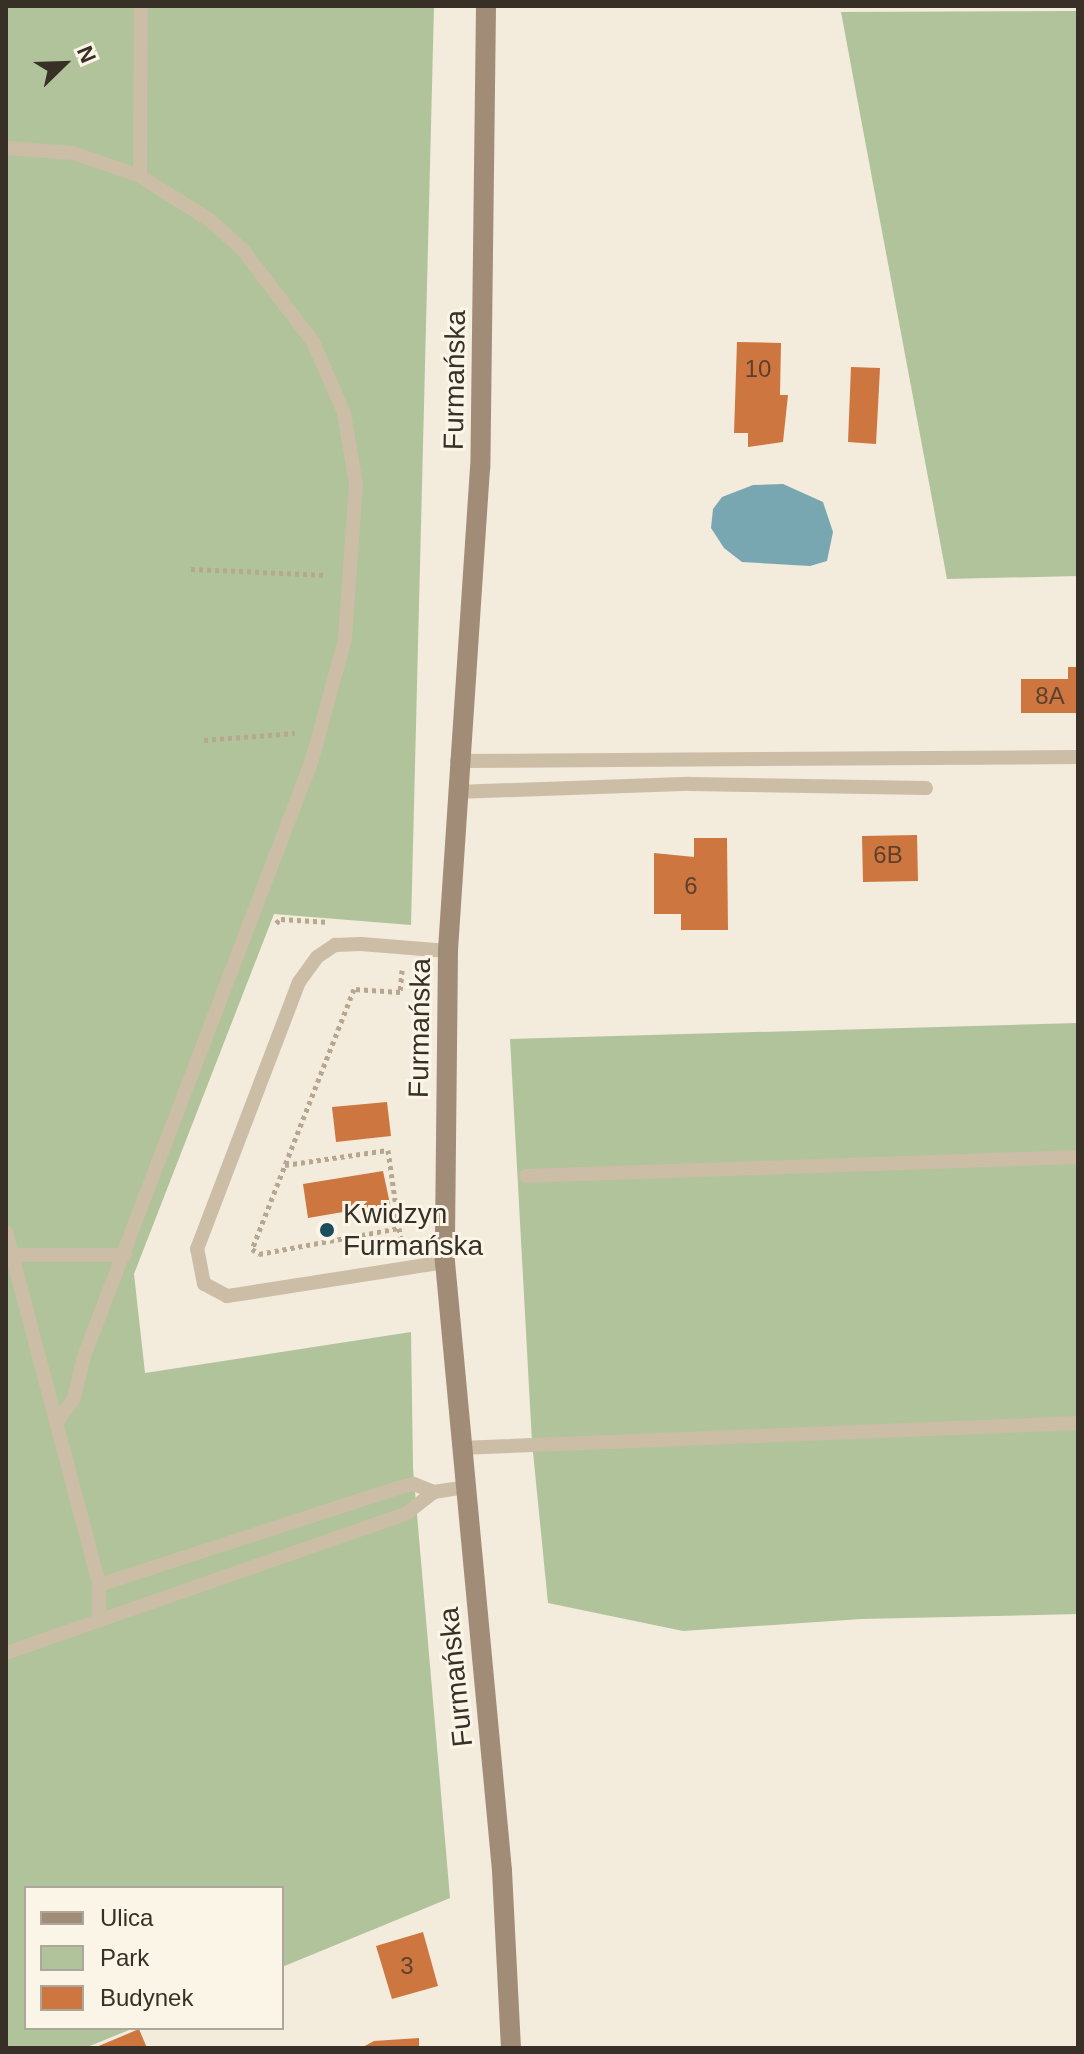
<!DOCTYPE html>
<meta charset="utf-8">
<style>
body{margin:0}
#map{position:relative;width:1084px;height:2054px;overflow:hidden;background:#f3ebdb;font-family:Helvetica,sans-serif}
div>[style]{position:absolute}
.green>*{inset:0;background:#b0c39a}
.water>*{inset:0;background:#78a7b2}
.building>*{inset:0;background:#cd7640}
.path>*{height:5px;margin-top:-2.5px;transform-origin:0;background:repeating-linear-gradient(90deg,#b8a790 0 4px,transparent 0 8px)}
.lane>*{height:14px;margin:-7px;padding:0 7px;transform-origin:7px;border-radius:7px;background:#ccbda6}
.secondary>*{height:20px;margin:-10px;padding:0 10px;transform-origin:10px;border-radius:10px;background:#a08c77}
.dots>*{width:22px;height:22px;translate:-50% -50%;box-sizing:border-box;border:4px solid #fbf5e8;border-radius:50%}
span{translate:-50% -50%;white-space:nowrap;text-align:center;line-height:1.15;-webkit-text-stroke:6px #fbf5e8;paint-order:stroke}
.number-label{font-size:24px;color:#5d412d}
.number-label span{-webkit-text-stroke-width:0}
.street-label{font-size:28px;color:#382f27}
.poi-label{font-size:28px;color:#382f27}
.left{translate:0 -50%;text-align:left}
.frame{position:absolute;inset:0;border:8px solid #382f27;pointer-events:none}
.legend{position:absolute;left:24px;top:1886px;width:260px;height:144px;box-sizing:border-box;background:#fbf5e8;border:2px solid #ada69b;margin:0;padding:10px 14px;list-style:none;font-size:24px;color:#382f27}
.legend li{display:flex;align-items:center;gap:16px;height:40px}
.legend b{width:40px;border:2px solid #ada69b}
.north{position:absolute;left:24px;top:24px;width:80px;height:80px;-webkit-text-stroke:6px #fbf5e8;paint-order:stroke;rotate:67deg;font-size:22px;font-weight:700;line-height:32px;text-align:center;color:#382f27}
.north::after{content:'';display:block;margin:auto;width:28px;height:36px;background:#382f27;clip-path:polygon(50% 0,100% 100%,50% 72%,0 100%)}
</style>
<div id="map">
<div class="green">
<div style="clip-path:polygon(6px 6px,434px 6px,411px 925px,274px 914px,134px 1274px,145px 1373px,411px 1332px,413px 1468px,450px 1898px,282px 1967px,282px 1888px,26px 1888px,26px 2028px,134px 2028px,85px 2048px,6px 2048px)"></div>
<div style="clip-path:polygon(1078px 11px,1078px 576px,947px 579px,841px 12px)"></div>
<div style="clip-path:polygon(1078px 1023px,1078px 1614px,861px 1619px,683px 1631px,548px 1603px,532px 1442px,510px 1039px)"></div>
</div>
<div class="water">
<div style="clip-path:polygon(783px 484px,823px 502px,833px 532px,827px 561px,810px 566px,742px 562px,724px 548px,711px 528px,713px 509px,722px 497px,753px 485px)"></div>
</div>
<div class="building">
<div style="clip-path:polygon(737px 342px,781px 343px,780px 395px,788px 395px,783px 442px,748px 447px,748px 433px,734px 433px)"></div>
<div style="clip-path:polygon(851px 367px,880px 368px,876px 444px,848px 442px)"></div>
<div style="clip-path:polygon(1068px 667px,1078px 667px,1078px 713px,1021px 713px,1021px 679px,1068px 679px)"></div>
<div style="clip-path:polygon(917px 835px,918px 881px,863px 882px,862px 836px)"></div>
<div style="clip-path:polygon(694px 838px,727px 838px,728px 930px,681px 930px,681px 914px,654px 914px,654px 853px,694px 857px)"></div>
<div style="clip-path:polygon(387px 1102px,391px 1136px,336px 1142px,332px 1107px)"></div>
<div style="clip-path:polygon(383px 1171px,390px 1204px,308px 1218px,303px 1184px)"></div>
<div style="clip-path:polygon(423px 1932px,438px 1986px,392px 1999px,376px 1946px)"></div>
<div style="clip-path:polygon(139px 2029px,147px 2048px,94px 2048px)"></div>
<div style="clip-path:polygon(419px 2038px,419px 2048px,361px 2048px,374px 2041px)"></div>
</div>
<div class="path">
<div style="left:191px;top:569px;width:135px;rotate:2.5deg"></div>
<div style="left:204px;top:740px;width:91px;rotate:-4.4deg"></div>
<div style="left:276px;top:923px;width:6px;rotate:-39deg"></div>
<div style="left:281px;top:919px;width:48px;rotate:3.6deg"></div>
<div style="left:402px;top:970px;width:22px;rotate:95deg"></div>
<div style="left:400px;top:992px;width:46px;rotate:-176.3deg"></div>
<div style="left:354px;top:989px;width:279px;rotate:111.4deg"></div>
<div style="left:252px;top:1249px;width:9px;rotate:36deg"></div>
<div style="left:259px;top:1254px;width:142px;rotate:-10.5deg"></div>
<div style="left:399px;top:1228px;width:20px;rotate:79deg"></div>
<div style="left:285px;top:1165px;width:104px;rotate:-8.3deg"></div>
<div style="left:388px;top:1150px;width:79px;rotate:82deg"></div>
</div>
<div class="lane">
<div style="left:6px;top:148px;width:67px;rotate:4.3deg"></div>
<div style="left:73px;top:153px;width:71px;rotate:18.9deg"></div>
<div style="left:140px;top:176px;width:84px;rotate:32.4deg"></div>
<div style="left:211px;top:221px;width:43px;rotate:42.2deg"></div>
<div style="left:243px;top:250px;width:116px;rotate:52.7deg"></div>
<div style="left:313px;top:342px;width:77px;rotate:66.4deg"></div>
<div style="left:344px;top:413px;width:72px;rotate:80.4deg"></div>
<div style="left:356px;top:484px;width:155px;rotate:94.1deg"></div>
<div style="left:345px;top:639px;width:125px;rotate:105.3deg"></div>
<div style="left:312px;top:760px;width:638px;rotate:110.93deg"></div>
<div style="left:84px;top:1356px;width:43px;rotate:103.4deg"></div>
<div style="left:74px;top:1398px;width:28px;rotate:125deg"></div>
<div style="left:140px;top:176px;width:170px;rotate:-89.7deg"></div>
<div style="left:457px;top:761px;width:621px;rotate:-0.37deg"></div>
<div style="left:456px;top:792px;width:234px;rotate:-2deg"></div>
<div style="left:690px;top:784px;width:236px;rotate:1deg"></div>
<div style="left:526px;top:1176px;width:552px;rotate:-1.97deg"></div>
<div style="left:6px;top:1232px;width:365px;rotate:75.2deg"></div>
<div style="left:99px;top:1585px;width:36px;rotate:90deg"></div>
<div style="left:11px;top:1255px;width:114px"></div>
<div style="left:445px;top:1262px;width:221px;rotate:171.1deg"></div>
<div style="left:227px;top:1296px;width:26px;rotate:-152deg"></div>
<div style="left:204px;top:1284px;width:36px;rotate:-101deg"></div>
<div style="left:197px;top:1249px;width:286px;rotate:-69.1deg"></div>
<div style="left:299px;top:982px;width:31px;rotate:-54deg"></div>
<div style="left:317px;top:957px;width:22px;rotate:-34deg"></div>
<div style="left:335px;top:945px;width:26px;rotate:-2deg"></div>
<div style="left:361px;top:944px;width:87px;rotate:4.6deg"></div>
<div style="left:460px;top:1448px;width:619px;rotate:-2.32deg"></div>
<div style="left:99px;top:1585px;width:314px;rotate:-18deg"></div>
<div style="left:398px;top:1488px;width:16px;rotate:-14deg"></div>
<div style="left:414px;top:1484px;width:22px;rotate:22deg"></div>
<div style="left:434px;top:1492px;width:30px;rotate:-9deg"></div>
<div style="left:6px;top:1653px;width:425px;rotate:-19.2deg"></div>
<div style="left:407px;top:1513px;width:34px;rotate:-38deg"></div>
</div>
<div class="secondary">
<div style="left:486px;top:6px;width:462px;rotate:90.7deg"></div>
<div style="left:480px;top:468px;width:484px;rotate:93.8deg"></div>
<div style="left:448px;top:951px;width:311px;rotate:90.6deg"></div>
<div style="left:445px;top:1262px;width:612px;rotate:84.65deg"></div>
<div style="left:502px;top:1871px;width:177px;rotate:87.1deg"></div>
</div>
<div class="dots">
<div style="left:327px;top:1230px;background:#1a4e5c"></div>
</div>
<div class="number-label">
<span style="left:758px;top:369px">10</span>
<span style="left:1050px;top:696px">8A</span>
<span style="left:888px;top:855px">6B</span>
<span style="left:691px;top:886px">6</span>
<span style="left:407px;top:1966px">3</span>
</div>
<div class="street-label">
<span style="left:455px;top:380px;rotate:-89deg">Furmańska</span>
<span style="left:420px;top:1028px;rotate:-89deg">Furmańska</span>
<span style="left:456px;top:1677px;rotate:-96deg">Furmańska</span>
</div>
<div class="poi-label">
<span class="left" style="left:343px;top:1230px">Kwidzyn<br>Furmańska</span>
</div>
<div class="frame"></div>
<ul class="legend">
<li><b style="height:10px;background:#a08c77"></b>Ulica</li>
<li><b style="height:22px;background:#b0c39a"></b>Park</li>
<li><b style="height:22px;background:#cd7640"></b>Budynek</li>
</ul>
<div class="north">N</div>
</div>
